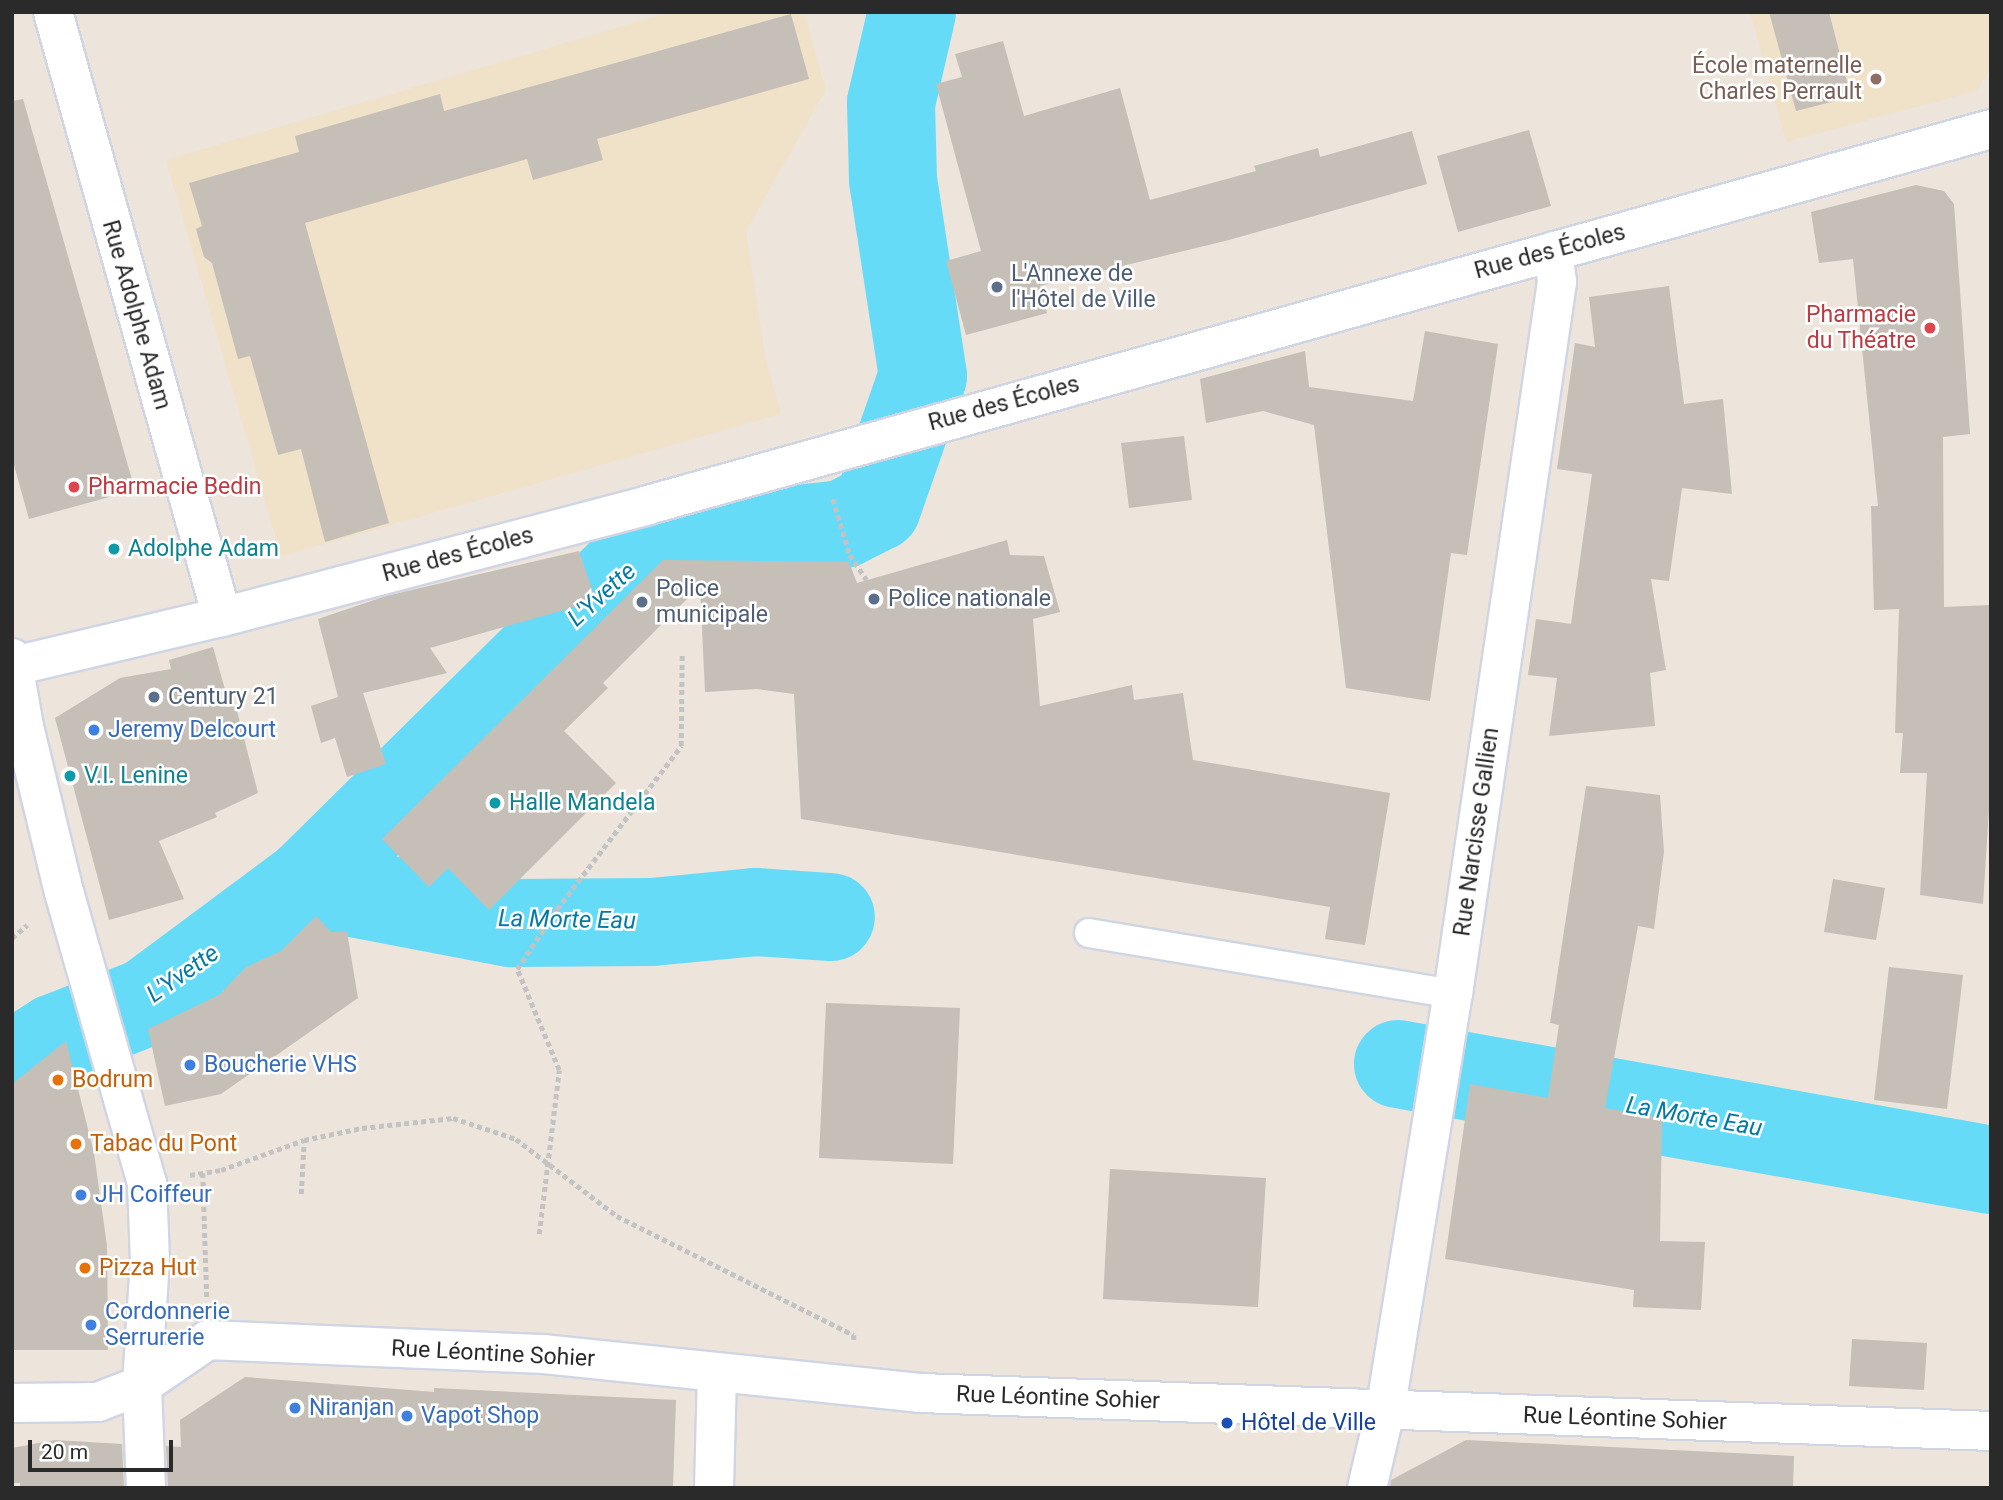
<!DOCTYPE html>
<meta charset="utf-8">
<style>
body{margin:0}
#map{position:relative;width:2003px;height:1500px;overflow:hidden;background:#ede4db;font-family:Roboto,sans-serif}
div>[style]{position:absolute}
.education>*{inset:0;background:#f0e1c9}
.river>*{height:88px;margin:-44px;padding:0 44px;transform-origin:44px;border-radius:44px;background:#66dbf8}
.building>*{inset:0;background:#c5bfb7}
.path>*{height:4.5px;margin-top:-2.25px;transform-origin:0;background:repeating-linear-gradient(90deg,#c3c3c3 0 5px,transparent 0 8.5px)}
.roads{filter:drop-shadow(2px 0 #d0d5e4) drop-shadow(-2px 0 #d0d5e4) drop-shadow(0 2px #d0d5e4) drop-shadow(0 -2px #d0d5e4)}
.lane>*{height:28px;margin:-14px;padding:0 14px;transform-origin:14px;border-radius:14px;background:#fff}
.street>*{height:38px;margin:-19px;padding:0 19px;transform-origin:19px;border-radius:19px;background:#fff}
.secondary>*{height:38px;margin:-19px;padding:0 19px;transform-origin:19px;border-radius:19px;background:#fff}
.dots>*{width:19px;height:19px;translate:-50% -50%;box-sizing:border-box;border:4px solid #fff;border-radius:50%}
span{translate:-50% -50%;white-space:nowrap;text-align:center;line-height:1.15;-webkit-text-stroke:5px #fff;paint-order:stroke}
.education-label{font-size:23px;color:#785e54}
.right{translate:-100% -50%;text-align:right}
.street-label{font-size:23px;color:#2a2a2a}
.service-label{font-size:23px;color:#4e5e75}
.left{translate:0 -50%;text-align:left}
.health-label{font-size:23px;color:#be3a42}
.culture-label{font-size:23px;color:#0d838f}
.shop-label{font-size:23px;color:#366cbe}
.food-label{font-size:23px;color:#c56008}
.transit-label{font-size:23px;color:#164399}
.water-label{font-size:24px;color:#0379a5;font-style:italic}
.frame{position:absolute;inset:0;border:14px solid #2a2a2a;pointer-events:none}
.scale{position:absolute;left:28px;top:1440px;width:145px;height:32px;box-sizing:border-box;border:4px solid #2a2a2a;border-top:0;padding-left:9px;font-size:21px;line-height:24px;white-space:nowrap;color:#2a2a2a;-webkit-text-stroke:5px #fff;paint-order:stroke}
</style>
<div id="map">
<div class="education">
<div style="clip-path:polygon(671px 12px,804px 12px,826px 90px,746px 231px,765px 355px,781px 414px,281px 556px,166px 160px)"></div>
<div style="clip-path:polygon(1750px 12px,1989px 12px,1991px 68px,1976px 91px,1786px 142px)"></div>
</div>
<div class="river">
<div style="left:306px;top:884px;width:209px;rotate:10.8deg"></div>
<div style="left:511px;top:923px;width:141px;rotate:-0.4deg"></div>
<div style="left:652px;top:922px;width:103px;rotate:-5.5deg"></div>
<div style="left:755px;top:912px;width:76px;rotate:3.8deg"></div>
<div style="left:1398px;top:1064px;width:602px;rotate:10.13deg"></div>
<div style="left:12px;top:1065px;width:51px;rotate:-32.1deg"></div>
<div style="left:55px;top:1038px;width:99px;rotate:-21.4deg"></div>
<div style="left:147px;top:1002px;width:198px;rotate:-36.6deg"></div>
<div style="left:306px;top:884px;width:454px;rotate:-44.6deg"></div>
<div style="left:629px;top:565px;width:59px;rotate:-23.1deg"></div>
<div style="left:683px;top:542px;width:161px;rotate:-6.4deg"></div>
<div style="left:843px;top:524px;width:38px;rotate:-27deg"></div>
<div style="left:877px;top:507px;width:139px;rotate:-70.7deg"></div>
<div style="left:923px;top:376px;width:198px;rotate:-98.7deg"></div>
<div style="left:893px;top:180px;width:77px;rotate:-91.5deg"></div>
<div style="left:891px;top:103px;width:93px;rotate:-77deg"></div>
</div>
<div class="building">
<div style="clip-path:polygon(1769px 12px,1829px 12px,1851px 97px,1796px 111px)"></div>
<div style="clip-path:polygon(791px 14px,809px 79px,597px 139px,603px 160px,533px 180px,527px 159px,305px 223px,389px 523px,325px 542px,301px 449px,278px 455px,250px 356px,238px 359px,212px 263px,204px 257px,196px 229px,202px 226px,189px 183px,299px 152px,295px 136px,440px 94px,444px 111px)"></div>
<div style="clip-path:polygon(1003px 41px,1024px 116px,1120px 88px,1150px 200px,1256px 171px,1254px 166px,1318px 148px,1320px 157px,1412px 131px,1427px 184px,1229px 240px,1040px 286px,1047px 313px,966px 335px,946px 261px,981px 251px,936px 84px,962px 77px,955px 54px)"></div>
<div style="clip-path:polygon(23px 99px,135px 490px,29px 519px,12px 458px,12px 101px)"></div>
<div style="clip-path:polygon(1529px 130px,1551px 206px,1458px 232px,1437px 156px)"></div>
<div style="clip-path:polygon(1916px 185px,1944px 191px,1954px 204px,1970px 434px,1943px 437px,1944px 607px,1991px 605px,1991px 777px,1983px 904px,1920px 895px,1927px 773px,1900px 773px,1903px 733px,1895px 733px,1899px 609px,1874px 610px,1871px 506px,1878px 506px,1853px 259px,1819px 263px,1811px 212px)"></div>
<div style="clip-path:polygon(1669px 286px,1684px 404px,1723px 399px,1732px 494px,1682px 488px,1669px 581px,1651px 579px,1666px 670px,1650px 673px,1655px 726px,1549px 736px,1557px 678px,1528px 675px,1536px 619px,1571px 624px,1592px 474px,1557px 469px,1575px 343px,1595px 347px,1589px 297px)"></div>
<div style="clip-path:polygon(1425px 331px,1498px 344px,1467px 555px,1451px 553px,1430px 701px,1346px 688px,1314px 425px,1263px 411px,1206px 423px,1200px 379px,1305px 351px,1309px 387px,1413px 401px)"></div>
<div style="clip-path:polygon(1184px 436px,1192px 500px,1129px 508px,1121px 443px)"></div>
<div style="clip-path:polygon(1007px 540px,1010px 555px,1044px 556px,1060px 612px,1033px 619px,1040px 706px,1132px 685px,1134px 700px,1183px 693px,1193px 760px,1390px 793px,1365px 945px,1325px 939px,1330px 907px,801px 819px,794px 694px,757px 689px,705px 692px,700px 586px,603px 683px,608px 688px,564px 731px,616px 783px,489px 910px,448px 868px,429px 887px,382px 839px,663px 560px,849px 562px,857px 583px)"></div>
<div style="clip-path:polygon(579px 551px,596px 601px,430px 648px,447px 673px,363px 693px,386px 764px,347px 777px,335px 738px,321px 743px,311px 706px,338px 697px,318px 619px,386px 596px)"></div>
<div style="clip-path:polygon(213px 647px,226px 693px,236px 707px,258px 793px,215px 813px,217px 817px,159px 841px,184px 899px,109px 920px,55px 718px,120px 678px,171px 669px,169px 660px)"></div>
<div style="clip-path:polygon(1586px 786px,1660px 795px,1664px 852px,1654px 929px,1638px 926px,1605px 1108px,1662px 1118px,1660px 1241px,1705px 1242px,1701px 1310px,1633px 1307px,1634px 1290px,1445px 1259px,1470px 1084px,1548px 1098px,1559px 1025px,1550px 1023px)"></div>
<div style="clip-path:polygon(1833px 879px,1885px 888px,1876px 940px,1824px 932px)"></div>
<div style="clip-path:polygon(316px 916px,331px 932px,347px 932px,358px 998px,221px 1094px,165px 1106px,148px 1029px,219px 995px,246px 967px,281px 951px)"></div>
<div style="clip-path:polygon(1889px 967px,1963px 975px,1947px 1109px,1874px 1100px)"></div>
<div style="clip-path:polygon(826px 1003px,960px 1008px,953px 1164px,819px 1158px)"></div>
<div style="clip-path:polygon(66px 1041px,94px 1153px,107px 1246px,108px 1350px,12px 1350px,12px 1084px)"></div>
<div style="clip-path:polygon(1110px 1169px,1266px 1178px,1258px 1307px,1103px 1299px)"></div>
<div style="clip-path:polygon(1852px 1339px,1927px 1343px,1924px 1390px,1849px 1386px)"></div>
<div style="clip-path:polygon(245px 1377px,434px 1392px,434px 1388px,676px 1400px,673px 1486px,168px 1488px,166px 1446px,181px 1447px,180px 1420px)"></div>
<div style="clip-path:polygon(55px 1440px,122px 1444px,124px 1488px,20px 1488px,20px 1483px,12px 1483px,12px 1448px)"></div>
<div style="clip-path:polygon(1466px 1440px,1794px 1456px,1793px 1488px,1390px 1488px,1391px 1480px)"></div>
</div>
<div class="path">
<div style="left:833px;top:499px;width:59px;rotate:73.1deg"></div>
<div style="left:850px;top:555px;width:30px;rotate:56deg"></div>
<div style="left:12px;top:938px;width:20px;rotate:-41deg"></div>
<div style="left:203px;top:1173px;width:125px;rotate:88.2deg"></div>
<div style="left:190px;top:1175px;width:31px;rotate:-9deg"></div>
<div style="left:221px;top:1170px;width:88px;rotate:-19.9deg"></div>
<div style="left:304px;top:1140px;width:59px;rotate:-11.7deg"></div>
<div style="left:362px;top:1128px;width:92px;rotate:-6.3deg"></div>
<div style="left:453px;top:1118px;width:66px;rotate:18.4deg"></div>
<div style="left:516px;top:1139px;width:127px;rotate:37.3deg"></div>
<div style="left:617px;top:1216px;width:265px;rotate:26.7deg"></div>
<div style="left:854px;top:1335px;width:7px;rotate:90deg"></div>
<div style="left:301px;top:1194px;width:54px;rotate:-86.8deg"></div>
<div style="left:539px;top:1234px;width:165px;rotate:-83deg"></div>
<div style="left:559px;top:1070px;width:109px;rotate:-112.6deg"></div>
<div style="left:517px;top:969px;width:72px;rotate:-56.3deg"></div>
<div style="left:557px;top:909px;width:205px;rotate:-52.7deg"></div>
<div style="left:681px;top:746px;width:93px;rotate:-89.4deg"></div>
</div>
<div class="roads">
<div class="lane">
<div style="left:1089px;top:933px;width:369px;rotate:9.5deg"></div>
</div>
<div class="street">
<div style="left:53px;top:12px;width:628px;rotate:74.39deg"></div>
<div style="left:14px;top:666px;width:214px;rotate:-13.3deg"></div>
<div style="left:222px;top:617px;width:440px;rotate:-14.7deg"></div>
<div style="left:648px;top:505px;width:1395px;rotate:-15.64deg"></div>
<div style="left:12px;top:1403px;width:86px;rotate:-0.7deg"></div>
<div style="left:98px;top:1402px;width:47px;rotate:-21.1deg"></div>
<div style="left:142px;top:1385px;width:80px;rotate:-34.3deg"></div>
<div style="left:208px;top:1340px;width:336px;rotate:2.4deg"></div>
<div style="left:544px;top:1354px;width:378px;rotate:5.9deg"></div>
<div style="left:920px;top:1393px;width:1072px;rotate:2.03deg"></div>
<div style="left:714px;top:1488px;width:115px;rotate:-88.5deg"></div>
<div style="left:1367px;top:1488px;width:78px;rotate:-76.7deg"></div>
<div style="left:1385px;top:1412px;width:423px;rotate:-80.8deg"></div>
<div style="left:1453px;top:994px;width:720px;rotate:-81.69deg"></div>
<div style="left:1557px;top:282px;width:31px;rotate:-97deg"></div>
</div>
<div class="secondary">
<div style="left:12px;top:658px;width:70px;rotate:80.1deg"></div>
<div style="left:24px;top:727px;width:170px;rotate:76.4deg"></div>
<div style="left:64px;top:892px;width:303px;rotate:74.1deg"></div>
<div style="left:147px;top:1183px;width:77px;rotate:87.8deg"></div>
<div style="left:150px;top:1260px;width:125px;rotate:93.7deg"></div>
<div style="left:142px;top:1385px;width:103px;rotate:87.8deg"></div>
</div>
</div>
<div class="dots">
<div style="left:1876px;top:79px;background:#8d6e63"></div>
<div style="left:997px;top:287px;background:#5c6f8a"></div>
<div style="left:1930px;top:328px;background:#e0444e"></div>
<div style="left:74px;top:487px;background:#e0444e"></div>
<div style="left:114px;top:549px;background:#0f9aa8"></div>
<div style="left:874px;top:599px;background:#5c6f8a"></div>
<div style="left:642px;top:602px;background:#5c6f8a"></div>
<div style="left:154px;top:697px;background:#5c6f8a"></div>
<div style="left:94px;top:730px;background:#3f7fe0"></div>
<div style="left:70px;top:776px;background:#0f9aa8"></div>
<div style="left:495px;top:803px;background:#0f9aa8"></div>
<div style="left:190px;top:1065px;background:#3f7fe0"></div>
<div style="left:58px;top:1080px;background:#e8710a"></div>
<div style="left:76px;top:1144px;background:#e8710a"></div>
<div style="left:81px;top:1195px;background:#3f7fe0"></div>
<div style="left:85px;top:1268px;background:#e8710a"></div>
<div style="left:91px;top:1325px;background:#3f7fe0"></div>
<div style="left:295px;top:1408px;background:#3f7fe0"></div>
<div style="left:407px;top:1416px;background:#3f7fe0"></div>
<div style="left:1227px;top:1423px;background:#1a4fb4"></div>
</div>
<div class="education-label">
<span class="right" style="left:1862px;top:79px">École maternelle<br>Charles Perrault</span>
</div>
<div class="street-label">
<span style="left:1550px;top:252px;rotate:-15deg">Rue des Écoles</span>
<span style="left:136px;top:315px;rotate:74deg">Rue Adolphe Adam</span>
<span style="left:1004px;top:404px;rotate:-15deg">Rue des Écoles</span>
<span style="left:458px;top:555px;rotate:-15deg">Rue des Écoles</span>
<span style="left:1477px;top:832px;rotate:-82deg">Rue Narcisse Gallien</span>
<span style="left:493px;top:1354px;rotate:3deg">Rue Léontine Sohier</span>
<span style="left:1058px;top:1398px;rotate:2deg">Rue Léontine Sohier</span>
<span style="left:1625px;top:1419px;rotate:2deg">Rue Léontine Sohier</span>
</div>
<div class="service-label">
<span class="left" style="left:1011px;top:287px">L'Annexe de<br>l'Hôtel de Ville</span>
<span class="left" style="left:656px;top:602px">Police<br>municipale</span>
<span class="left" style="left:888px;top:599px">Police nationale</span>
<span class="left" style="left:168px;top:697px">Century 21</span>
</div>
<div class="health-label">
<span class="right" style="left:1916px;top:328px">Pharmacie<br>du Théatre</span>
<span class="left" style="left:88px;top:487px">Pharmacie Bedin</span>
</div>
<div class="culture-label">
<span class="left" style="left:128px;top:549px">Adolphe Adam</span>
<span class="left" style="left:84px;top:776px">V.I. Lenine</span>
<span class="left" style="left:509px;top:803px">Halle Mandela</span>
</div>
<div class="shop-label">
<span class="left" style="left:108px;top:730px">Jeremy Delcourt</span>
<span class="left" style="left:204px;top:1065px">Boucherie VHS</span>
<span class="left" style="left:95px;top:1195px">JH Coiffeur</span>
<span class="left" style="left:105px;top:1325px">Cordonnerie<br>Serrurerie</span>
<span class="left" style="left:309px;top:1408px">Niranjan</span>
<span class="left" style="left:421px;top:1416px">Vapot Shop</span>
</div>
<div class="food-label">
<span class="left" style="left:72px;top:1080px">Bodrum</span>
<span class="left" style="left:90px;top:1144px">Tabac du Pont</span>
<span class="left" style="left:99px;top:1268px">Pizza Hut</span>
</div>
<div class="transit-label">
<span class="left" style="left:1241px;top:1423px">Hôtel de Ville</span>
</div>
<div class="water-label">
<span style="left:602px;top:595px;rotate:-42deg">L'Yvette</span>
<span style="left:567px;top:920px;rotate:1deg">La Morte Eau</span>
<span style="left:183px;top:974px;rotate:-35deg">L'Yvette</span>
<span style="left:1694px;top:1117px;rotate:10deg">La Morte Eau</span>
</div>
<div class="frame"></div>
<div class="scale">20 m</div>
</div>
